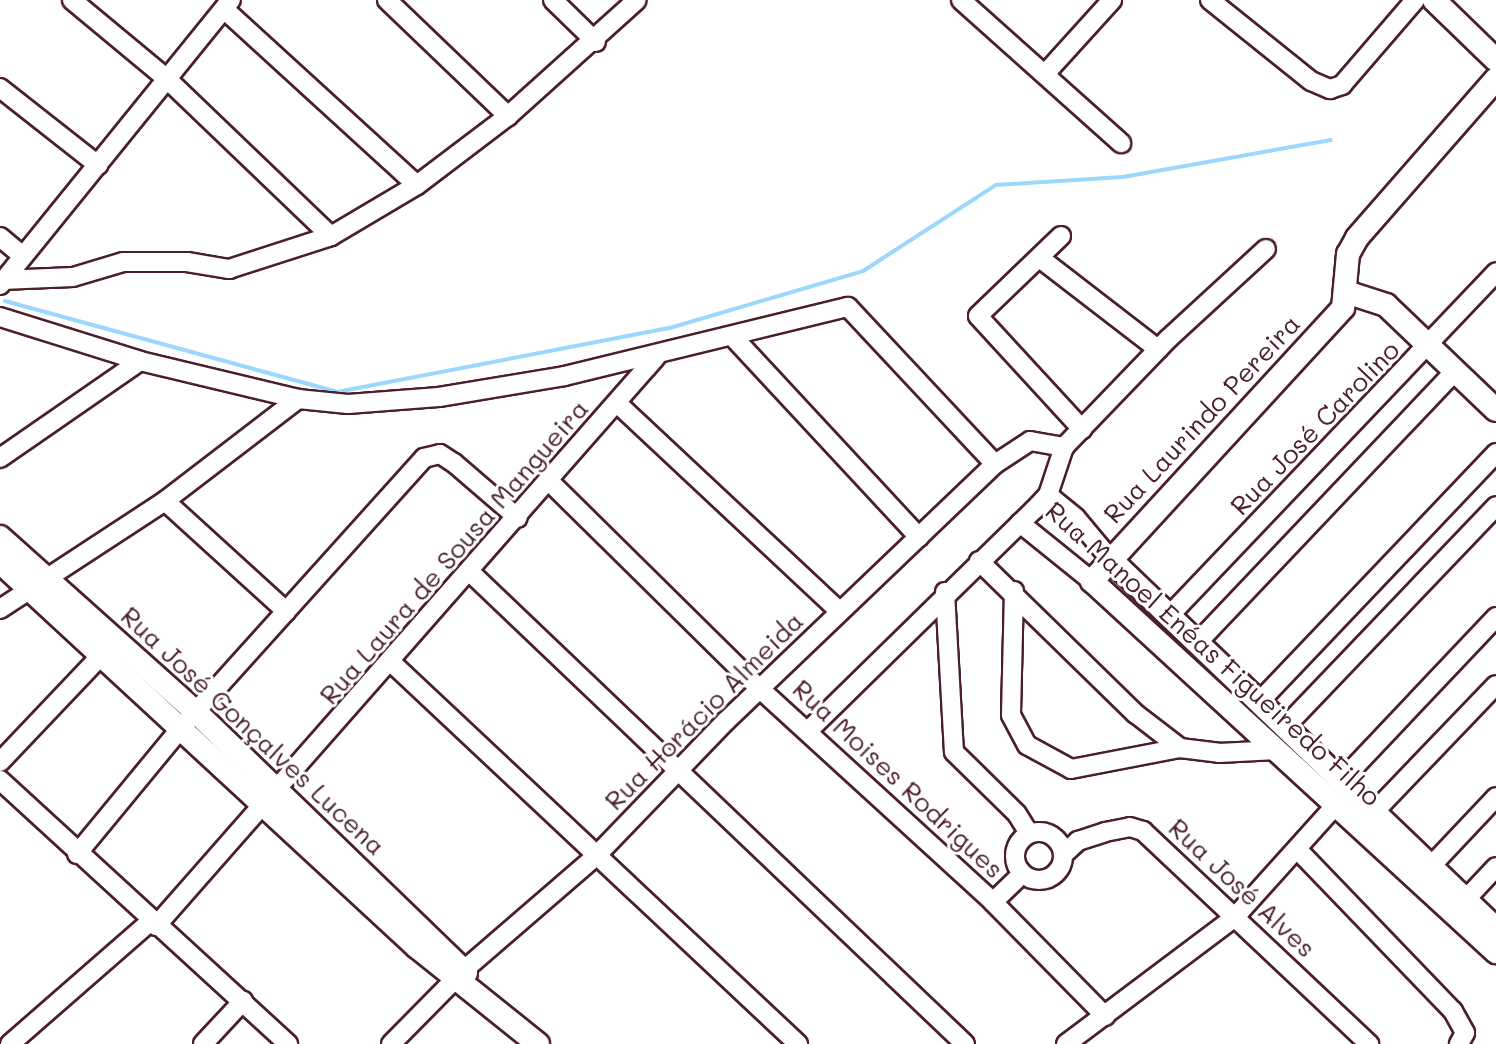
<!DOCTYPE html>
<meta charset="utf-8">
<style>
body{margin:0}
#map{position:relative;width:1496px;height:1044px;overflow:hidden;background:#fff;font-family:Mali,sans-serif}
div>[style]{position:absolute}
.stream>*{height:4px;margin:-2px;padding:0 2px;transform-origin:2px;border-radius:2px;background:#9cd7fd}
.roads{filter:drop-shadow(2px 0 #4a1f2b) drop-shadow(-2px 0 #4a1f2b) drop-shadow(0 2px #4a1f2b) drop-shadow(0 -2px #4a1f2b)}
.minor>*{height:18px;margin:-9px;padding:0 9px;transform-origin:9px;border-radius:9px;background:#fff}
.minor>.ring{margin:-9px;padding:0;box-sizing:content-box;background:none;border:18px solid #fff;border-radius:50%}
.tertiary>*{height:22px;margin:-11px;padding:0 11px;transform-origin:11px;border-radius:11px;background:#fff}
span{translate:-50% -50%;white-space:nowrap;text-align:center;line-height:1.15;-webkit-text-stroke:6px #fff;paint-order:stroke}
.street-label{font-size:26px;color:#4a1f2b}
</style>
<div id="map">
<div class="stream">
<div style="left:5px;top:301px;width:344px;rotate:15.3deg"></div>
<div style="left:337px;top:392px;width:342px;rotate:-10.9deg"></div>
<div style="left:673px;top:327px;width:198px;rotate:-16.4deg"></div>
<div style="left:863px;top:271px;width:158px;rotate:-32.9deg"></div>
<div style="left:996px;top:185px;width:127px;rotate:-3.6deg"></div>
<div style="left:1123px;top:177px;width:211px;rotate:-10.1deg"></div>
</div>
<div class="roads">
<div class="minor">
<div style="left:72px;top:0;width:124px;rotate:39.7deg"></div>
<div style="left:167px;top:79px;width:227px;rotate:43.8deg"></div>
<div style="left:387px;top:0;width:168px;rotate:43.8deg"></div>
<div style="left:553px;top:0;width:60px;rotate:44.3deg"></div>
<div style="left:961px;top:0;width:215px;rotate:41.8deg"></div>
<div style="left:1210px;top:0;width:129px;rotate:38.7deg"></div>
<div style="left:1311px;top:81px;width:21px;rotate:23deg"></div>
<div style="left:1330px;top:89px;width:13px;rotate:-18deg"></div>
<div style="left:1342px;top:85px;width:112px;rotate:-49.3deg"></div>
<div style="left:224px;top:9px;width:261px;rotate:42.4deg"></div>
<div style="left:1045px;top:74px;width:100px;rotate:-47.8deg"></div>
<div style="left:0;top:88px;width:125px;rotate:38.2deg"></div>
<div style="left:1061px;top:236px;width:115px;rotate:136.1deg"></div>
<div style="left:978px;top:316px;width:154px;rotate:47.4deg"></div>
<div style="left:0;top:237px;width:26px;rotate:40deg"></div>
<div style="left:1041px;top:259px;width:148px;rotate:37.6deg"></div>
<div style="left:2px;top:280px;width:71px;rotate:-2.4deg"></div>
<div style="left:73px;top:277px;width:52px;rotate:-16.7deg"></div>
<div style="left:123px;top:262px;width:64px"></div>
<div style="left:187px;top:262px;width:43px;rotate:9.5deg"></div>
<div style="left:229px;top:269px;width:107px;rotate:-17.9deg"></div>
<div style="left:331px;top:236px;width:100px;rotate:-30.7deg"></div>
<div style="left:417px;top:185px;width:114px;rotate:-37.2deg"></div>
<div style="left:508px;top:116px;width:173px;rotate:-42deg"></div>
<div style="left:0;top:285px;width:367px;rotate:-51deg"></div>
<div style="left:0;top:317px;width:147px;rotate:17.4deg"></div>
<div style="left:140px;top:361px;width:163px;rotate:13.5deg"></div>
<div style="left:298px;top:399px;width:50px;rotate:5.7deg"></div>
<div style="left:348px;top:404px;width:91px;rotate:-4.4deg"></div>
<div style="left:439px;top:397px;width:127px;rotate:-9.5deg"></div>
<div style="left:564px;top:376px;width:292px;rotate:-13.7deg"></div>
<div style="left:848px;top:307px;width:215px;rotate:46.9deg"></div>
<div style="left:734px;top:338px;width:272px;rotate:47.1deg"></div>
<div style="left:618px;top:404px;width:304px;rotate:43.1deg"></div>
<div style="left:0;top:458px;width:170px;rotate:-34.7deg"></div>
<div style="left:550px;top:482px;width:295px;rotate:44.6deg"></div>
<div style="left:760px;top:689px;width:316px;rotate:42.4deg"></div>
<div style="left:993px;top:902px;width:160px;rotate:45.5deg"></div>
<div style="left:1048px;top:495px;width:36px;rotate:39deg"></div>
<div style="left:1076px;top:518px;width:55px;rotate:50.2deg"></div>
<div style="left:165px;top:501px;width:164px;rotate:42.3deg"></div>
<div style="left:1020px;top:523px;width:92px;rotate:38.9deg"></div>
<div style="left:979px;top:561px;width:219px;rotate:44.3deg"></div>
<div style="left:1136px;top:714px;width:56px;rotate:37.7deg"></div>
<div style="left:1180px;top:748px;width:39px;rotate:7deg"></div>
<div style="left:1219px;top:753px;width:58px;rotate:-3deg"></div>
<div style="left:470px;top:572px;width:684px;rotate:43.64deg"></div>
<div style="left:1014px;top:591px;width:124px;rotate:91.4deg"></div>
<div style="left:1011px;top:715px;width:34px;rotate:62deg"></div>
<div style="left:1027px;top:745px;width:50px;rotate:28.6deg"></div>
<div style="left:1071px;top:769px;width:111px;rotate:-10.9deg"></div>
<div style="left:945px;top:592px;width:160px;rotate:86.8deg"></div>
<div style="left:954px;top:752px;width:88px;rotate:44.5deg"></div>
<div style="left:1017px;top:814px;width:22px;rotate:58deg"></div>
<div style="left:0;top:609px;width:197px;rotate:-33.2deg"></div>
<div style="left:165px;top:501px;width:168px;rotate:-37.5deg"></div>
<div style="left:1168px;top:617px;width:476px;rotate:-46.4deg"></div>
<div style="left:1197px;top:643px;width:375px;rotate:-46.5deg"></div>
<div style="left:392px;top:663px;width:557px;rotate:43.18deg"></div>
<div style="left:1261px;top:700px;width:341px;rotate:-46.4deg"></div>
<div style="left:1286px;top:726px;width:304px;rotate:-46.3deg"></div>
<div style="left:809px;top:730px;width:315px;rotate:-44.4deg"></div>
<div style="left:1034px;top:510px;width:21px;rotate:-47deg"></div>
<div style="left:1048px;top:495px;width:51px;rotate:-71.6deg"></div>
<div style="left:1064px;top:447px;width:150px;rotate:-46.1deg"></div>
<div style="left:1168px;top:339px;width:133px;rotate:-42.6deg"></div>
<div style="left:0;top:762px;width:161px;rotate:-46.5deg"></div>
<div style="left:1343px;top:779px;width:223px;rotate:-46.6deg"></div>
<div style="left:0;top:780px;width:391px;rotate:42.5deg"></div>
<div style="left:1376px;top:810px;width:173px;rotate:-46.2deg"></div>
<div class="ring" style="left:1015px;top:832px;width:30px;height:30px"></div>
<div style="left:1297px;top:849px;width:225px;rotate:46.1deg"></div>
<div style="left:1453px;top:1011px;width:25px;rotate:61deg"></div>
<div style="left:1465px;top:1033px;width:13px;rotate:119deg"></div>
<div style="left:77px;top:854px;width:162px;rotate:-50.5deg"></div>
<div style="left:180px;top:729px;width:365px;rotate:-48deg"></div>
<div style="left:424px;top:458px;width:16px;rotate:-14deg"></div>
<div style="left:440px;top:454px;width:17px;rotate:33deg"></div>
<div style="left:454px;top:463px;width:84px;rotate:40.7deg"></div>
<div style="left:1063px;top:855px;width:21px;rotate:-43deg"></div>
<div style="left:1078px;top:841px;width:28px;rotate:-18deg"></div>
<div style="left:1105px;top:832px;width:25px;rotate:-11deg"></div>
<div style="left:1130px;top:827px;width:14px;rotate:17deg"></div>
<div style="left:1143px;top:831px;width:311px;rotate:43.3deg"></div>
<div style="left:1432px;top:865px;width:93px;rotate:-46.7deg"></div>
<div style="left:1467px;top:898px;width:42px;rotate:-46.9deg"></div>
<div style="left:993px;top:902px;width:40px;rotate:-44deg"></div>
<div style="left:156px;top:926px;width:757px;rotate:-48.69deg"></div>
<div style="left:10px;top:1044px;width:187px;rotate:-41.1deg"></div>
<div style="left:203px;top:1044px;width:59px;rotate:-47.1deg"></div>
<div style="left:391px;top:1044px;width:104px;rotate:-45.4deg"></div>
<div style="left:464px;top:970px;width:174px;rotate:-40.8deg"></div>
<div style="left:596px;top:856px;width:187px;rotate:-46.1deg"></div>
<div style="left:726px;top:721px;width:372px;rotate:-43.7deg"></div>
<div style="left:995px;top:464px;width:42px;rotate:-33.3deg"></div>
<div style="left:1030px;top:441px;width:35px;rotate:10deg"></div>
<div style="left:1066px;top:1044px;width:211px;rotate:-36.9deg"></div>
<div style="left:1235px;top:917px;width:149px;rotate:-48deg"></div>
</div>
<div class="tertiary">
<div style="left:1434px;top:0;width:86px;rotate:44.1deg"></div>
<div style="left:1496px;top:79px;width:211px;rotate:131.2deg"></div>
<div style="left:1357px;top:238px;width:18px;rotate:119deg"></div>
<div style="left:1348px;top:254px;width:54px;rotate:95.3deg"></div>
<div style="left:1343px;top:308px;width:371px;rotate:132.6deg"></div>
<div style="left:1092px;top:581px;width:549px;rotate:42.56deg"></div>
<div style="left:1349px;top:293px;width:39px;rotate:18deg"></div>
<div style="left:1386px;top:305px;width:152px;rotate:43.7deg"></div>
<div style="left:0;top:537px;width:264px;rotate:41.8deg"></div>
<div style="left:197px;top:713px;width:374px;rotate:44deg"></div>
<div style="left:1111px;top:560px;width:533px;rotate:43.78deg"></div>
<div style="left:0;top:562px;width:568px;rotate:42.72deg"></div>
<div style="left:417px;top:947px;width:155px;rotate:38.7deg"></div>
</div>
</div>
<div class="street-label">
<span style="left:1202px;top:419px;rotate:-47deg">Rua Laurindo Pereira</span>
<span style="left:1315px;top:428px;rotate:-46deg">Rua José Carolino</span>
<span style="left:454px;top:552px;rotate:-49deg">Rua Laura de Sousa Mangueira</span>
<span style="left:1213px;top:654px;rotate:42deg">Rua Manoel Enéas Figueiredo Filho</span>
<span style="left:704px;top:711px;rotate:-45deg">Rua Horácio Almeida</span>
<span style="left:253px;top:731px;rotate:43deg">Rua José Gonçalves Lucena</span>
<span style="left:898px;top:779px;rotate:43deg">Rua Moises Rodrigues</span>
<span style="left:1242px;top:888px;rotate:43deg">Rua José Alves</span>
</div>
</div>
